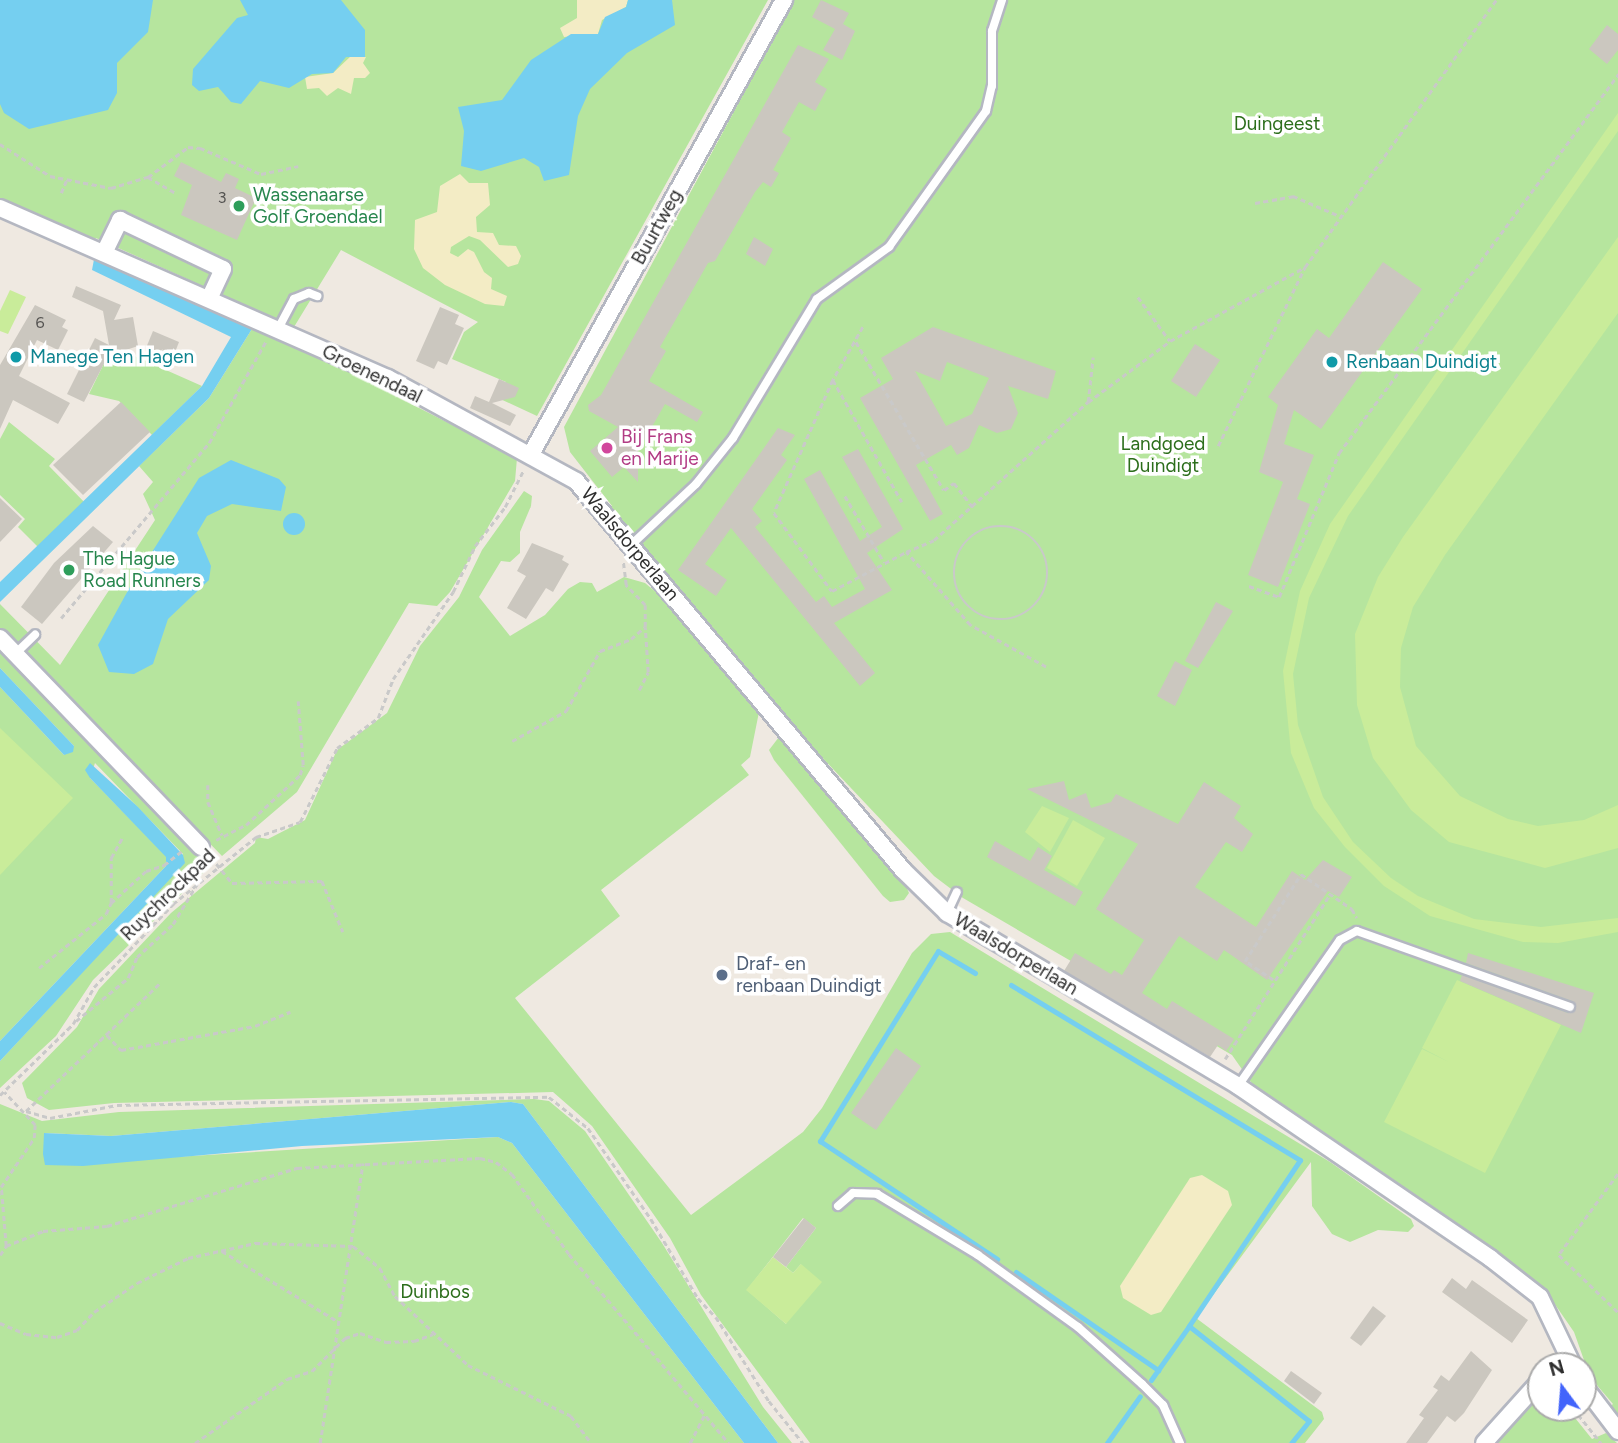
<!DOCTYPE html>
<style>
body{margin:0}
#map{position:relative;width:1618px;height:1443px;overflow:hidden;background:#efe9e1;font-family:Figtree,sans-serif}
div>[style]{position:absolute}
.green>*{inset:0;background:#b6e59e}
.sand>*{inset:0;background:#f3ecc5}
.pitch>*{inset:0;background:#c9ec9a}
.water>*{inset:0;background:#75cff0}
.round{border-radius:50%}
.stream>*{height:5px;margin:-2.5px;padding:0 2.5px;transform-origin:2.5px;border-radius:2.5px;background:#75cff0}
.building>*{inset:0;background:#cbc7bf}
.path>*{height:2.5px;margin-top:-1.25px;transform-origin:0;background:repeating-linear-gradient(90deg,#c9c9c9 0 5px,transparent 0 8.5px)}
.path>.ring{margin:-1.25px;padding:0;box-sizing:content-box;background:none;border:2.5px solid #c9c9c9;border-radius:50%}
.roads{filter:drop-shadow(2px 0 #b4b7c1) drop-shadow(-2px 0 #b4b7c1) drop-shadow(0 2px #b4b7c1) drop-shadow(0 -2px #b4b7c1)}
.lane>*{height:8px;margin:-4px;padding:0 4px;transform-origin:4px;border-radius:4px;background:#fff}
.street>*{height:16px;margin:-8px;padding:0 8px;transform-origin:8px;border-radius:8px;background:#fff}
.dots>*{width:19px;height:19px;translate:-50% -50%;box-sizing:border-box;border:4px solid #fff;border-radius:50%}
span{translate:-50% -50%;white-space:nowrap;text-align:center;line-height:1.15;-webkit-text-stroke:7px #fff;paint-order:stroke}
.number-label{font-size:16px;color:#555452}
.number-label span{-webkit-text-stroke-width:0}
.park-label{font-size:19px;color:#2c6e1b}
.leisure-label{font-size:19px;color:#27864d}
.left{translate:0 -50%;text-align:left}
.street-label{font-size:19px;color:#2e2e2e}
.culture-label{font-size:19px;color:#0d838f}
.hotel-label{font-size:19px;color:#b23c85}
.service-label{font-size:19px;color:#4e5e75}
.north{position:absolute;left:1527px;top:1352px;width:70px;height:70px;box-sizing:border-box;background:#fff;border:2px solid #ababab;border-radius:50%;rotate:344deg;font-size:19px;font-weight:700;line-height:28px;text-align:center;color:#2e2e2e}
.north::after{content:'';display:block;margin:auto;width:24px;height:32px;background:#4264fb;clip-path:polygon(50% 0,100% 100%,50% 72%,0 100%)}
</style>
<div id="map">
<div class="green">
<div style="clip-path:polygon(0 0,768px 0,537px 416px,498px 398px,506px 382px,452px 359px,464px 332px,478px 322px,341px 250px,294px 327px,96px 238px,93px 242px,0 201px)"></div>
<div style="clip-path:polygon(794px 0,1618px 0,1618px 1427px,1608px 1408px,1613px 1404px,1590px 1377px,1574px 1332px,1545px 1290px,1253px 1085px,1232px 1055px,963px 898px,934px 876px,800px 734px,642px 551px,641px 541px,630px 528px,624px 530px,607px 511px,612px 506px,570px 452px,564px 427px)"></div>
<div style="clip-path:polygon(255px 324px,517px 458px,515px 481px,450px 592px,437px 606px,409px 603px,297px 792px,222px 856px,0 628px,0 604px,60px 665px,155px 520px,143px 494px,153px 482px,139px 466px,209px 398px)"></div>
<div style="clip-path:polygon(110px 351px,123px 351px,202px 386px,152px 435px,119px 401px,89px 394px)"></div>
<div style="clip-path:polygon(9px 422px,55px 459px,49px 466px,88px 506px,41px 550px,18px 527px,25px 519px,0 495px,0 439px)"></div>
<div style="clip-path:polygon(evenodd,524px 491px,532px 496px,531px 506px,520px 532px,520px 553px,510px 562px,501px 561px,479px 597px,510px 636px,545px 615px,568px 589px,580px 582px,592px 583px,597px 592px,624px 577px,645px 583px,663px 598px,759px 712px,750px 757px,741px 765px,749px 775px,601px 890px,620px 916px,515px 998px,691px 1215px,803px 1132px,822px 1108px,912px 953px,931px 934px,950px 932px,1330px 1162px,1411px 1219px,1414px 1226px,1408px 1232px,1378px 1230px,1350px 1242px,1332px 1234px,1312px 1206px,1311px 1162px,1196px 1318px,1322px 1412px,1324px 1419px,1305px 1443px,810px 1443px,701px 1295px,670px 1238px,592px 1126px,553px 1092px,114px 1103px,49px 1110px,27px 1098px,22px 1083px,77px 1027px,99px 989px,171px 913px,255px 843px,256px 837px,268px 839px,305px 820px,337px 750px,387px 713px,420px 646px,459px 597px,482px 550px,524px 491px,803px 1218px,816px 1228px,786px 1267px,793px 1273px,801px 1264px,786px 1324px,747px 1290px,803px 1218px)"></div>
<div style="clip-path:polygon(0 644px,211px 865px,93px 980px,56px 1036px,0 1088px,0 1061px,136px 914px,183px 854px,95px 763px,90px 778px,167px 857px,166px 866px,0 1041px,0 687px,64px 755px,74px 746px,0 668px)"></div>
<div style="clip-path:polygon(779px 737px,902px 877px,909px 893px,904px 900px,890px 902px,883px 896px,774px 760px,769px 750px)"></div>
<div style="clip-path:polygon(534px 1099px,549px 1101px,585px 1131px,662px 1243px,763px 1407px,792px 1443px,778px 1443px,523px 1104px,511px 1102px,111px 1136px,45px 1133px,46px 1165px,498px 1137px,512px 1143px,744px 1443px,0 1443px,0 1104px,42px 1121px,119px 1112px)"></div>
<div style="clip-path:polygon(1541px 1393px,1541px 1408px,1567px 1408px,1592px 1439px,1606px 1433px,1617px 1443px,1493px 1443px,1524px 1403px)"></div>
</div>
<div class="sand">
<div style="clip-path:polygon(577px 0,628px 0,626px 7px,602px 20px,598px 34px,564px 37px,560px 28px,577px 18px)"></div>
<div style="clip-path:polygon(351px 56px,366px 57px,363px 63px,370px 73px,365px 78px,354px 78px,351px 94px,338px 88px,327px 96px,319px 88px,307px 89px,305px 77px,333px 73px)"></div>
<div style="clip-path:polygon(460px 174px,469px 183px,488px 183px,490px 205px,476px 217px,477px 232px,493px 233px,499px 245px,516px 246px,521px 256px,518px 264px,508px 267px,480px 240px,469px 236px,451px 247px,450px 253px,458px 257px,468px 249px,474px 252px,484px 272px,492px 278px,491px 289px,507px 296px,504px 306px,485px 304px,445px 285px,423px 268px,414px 249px,415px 220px,437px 212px,440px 186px)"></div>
<div style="clip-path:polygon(1202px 1175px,1228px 1191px,1232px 1205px,1161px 1312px,1151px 1315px,1123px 1298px,1120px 1286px,1190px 1178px)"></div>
</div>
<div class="pitch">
<div style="clip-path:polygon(1618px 113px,1618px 131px,1348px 516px,1309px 598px,1293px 674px,1298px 725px,1323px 797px,1353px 842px,1391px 878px,1418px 896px,1474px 919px,1541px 927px,1618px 918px,1618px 932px,1558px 943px,1523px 942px,1430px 916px,1384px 886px,1345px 847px,1314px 808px,1291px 753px,1283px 671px,1300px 591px,1330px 524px)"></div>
<div style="clip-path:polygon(1618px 237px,1618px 313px,1445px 555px,1413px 607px,1401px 648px,1400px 687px,1416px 746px,1460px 796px,1508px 819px,1538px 826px,1584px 820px,1618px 805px,1618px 848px,1545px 868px,1449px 842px,1411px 810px,1373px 758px,1357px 705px,1355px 634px,1378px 577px,1403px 537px)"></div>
<div style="clip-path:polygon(10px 290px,26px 297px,8px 334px,0 331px,0 311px)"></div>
<div style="clip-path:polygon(0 728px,73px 798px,0 875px)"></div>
<div style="clip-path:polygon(1042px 806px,1069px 818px,1050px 852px,1025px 832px)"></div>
<div style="clip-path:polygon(1073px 820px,1105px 838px,1077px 886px,1047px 868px)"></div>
<div style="clip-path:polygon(1457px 980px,1561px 1025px,1485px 1173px,1384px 1122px,1422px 1049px,1449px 1062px,1422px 1048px)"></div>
<div style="clip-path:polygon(773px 1257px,793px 1273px,801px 1264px,822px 1282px,786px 1324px,746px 1290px)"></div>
</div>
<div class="water">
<div style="clip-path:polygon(0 0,153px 0,148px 32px,117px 63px,117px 93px,108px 110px,29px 129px,4px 113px,0 104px)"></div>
<div style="clip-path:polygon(240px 0,341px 0,365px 30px,365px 57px,346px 57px,333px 73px,312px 74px,289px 88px,260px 81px,241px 104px,231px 102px,218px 87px,199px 91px,192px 85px,193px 69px,237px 18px,248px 15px)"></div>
<div style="clip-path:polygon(628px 0,672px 0,675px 25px,627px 53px,590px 89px,578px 116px,569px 175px,544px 181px,539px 167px,524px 158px,481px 171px,461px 166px,464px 131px,458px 107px,502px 100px,531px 60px,571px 34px,598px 34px,605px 17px,626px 7px)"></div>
<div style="clip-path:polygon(95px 254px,255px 324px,209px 398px,0 602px,0 582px,202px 386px,231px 337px,92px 270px)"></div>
<div style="clip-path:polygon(231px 460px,279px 479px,286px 487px,281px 511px,232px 504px,207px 516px,197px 533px,211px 566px,209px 580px,168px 619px,153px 664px,134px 674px,109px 672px,98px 645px,131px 585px,199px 478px)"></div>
<div class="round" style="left:283px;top:513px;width:22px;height:22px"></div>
<div style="clip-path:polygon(0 668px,74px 746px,73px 752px,64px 755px,0 687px)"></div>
<div style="clip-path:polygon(90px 763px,138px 807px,183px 855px,185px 863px,0 1061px,0 1041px,166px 866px,166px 857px,90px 778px,85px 770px)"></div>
<div style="clip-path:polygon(511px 1102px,523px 1104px,778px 1443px,744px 1443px,512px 1143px,498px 1137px,302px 1146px,83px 1166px,45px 1165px,43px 1154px,44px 1133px,111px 1136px)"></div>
</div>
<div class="stream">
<div style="left:975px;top:973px;width:43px;rotate:-149.3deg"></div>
<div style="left:938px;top:951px;width:224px;rotate:121.8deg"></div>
<div style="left:820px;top:1141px;width:213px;rotate:33.7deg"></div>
<div style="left:1011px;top:985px;width:338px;rotate:31.2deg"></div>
<div style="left:1300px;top:1160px;width:200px;rotate:123.8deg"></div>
<div style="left:1016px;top:1272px;width:173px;rotate:34.6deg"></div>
<div style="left:1158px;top:1370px;width:54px;rotate:-54.8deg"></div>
<div style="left:1189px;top:1326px;width:153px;rotate:38.4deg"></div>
<div style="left:1309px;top:1421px;width:28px;rotate:129deg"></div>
<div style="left:1151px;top:1380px;width:12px;rotate:-55deg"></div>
<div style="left:1107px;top:1443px;width:57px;rotate:-54.9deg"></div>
</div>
<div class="building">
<div style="clip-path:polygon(821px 0,849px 13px,843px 24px,855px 31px,842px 60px,823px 50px,835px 29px,812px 17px)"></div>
<div style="clip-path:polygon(1607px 25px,1618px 34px,1618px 50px,1607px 64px,1589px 49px)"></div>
<div style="clip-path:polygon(798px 45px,829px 59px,815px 82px,827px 89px,815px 111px,799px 102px,782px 132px,791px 138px,773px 170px,779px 173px,771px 187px,763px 182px,755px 192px,715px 261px,708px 263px,660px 347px,666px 351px,649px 381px,703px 412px,697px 422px,665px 404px,638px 451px,638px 482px,624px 467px,612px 477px,590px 451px,618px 427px,589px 411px,588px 405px,601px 395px)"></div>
<div style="clip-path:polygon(181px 162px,221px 182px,226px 173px,239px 179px,235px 188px,256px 198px,237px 240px,181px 215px,192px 185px,174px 176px)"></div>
<div style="clip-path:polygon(754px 237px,773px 249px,765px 266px,746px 254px)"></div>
<div style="clip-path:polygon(1383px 262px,1422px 289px,1321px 429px,1294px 410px,1284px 444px,1314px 455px,1297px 499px,1310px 504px,1278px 587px,1248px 575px,1283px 482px,1259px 472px,1278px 405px,1268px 397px,1317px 329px,1329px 338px)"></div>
<div style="clip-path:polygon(76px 286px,121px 305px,114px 320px,133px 317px,138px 346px,108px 356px,84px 402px,67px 394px,95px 338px,109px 345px,103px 311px,72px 297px)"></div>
<div style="clip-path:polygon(35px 305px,66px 320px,62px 327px,68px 330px,58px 350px,37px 340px,19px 376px,70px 403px,58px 424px,13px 400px,0 429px,0 365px)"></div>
<div style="clip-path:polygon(440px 307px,459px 315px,455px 324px,464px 328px,447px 365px,438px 361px,434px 369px,416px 361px)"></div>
<div style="clip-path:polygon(evenodd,933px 327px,1056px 371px,1048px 399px,1008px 386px,1018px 413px,1011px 429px,997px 433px,979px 425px,969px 448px,957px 455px,951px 445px,916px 465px,943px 514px,930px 521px,860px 398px,893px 379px,881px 358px,933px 327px,947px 362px,989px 378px,972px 414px,946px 426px,915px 371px,940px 381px,947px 362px)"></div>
<div style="clip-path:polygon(153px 331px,179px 342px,172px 360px,146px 348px)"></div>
<div style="clip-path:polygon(1195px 344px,1220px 360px,1196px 397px,1171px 381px)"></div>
<div style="clip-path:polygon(499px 379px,519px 388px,515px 397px,492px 403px,516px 415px,510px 426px,470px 408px,475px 396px,489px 402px)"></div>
<div style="clip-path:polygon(121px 402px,150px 432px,83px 495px,53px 465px)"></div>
<div style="clip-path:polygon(778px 428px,795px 435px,781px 455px,787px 460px,752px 509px,762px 521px,755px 527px,816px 602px,824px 596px,832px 607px,865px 589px,804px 479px,820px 470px,860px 541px,882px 527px,842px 457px,858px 449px,903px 529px,867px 553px,892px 590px,834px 623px,875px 673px,860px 686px,731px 528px,705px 564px,727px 580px,716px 596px,678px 570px)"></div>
<div style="clip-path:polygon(0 498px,22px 519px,0 542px)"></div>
<div style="clip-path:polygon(93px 526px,113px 542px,42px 624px,21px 607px,54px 563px)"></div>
<div style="clip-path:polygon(532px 543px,564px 556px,562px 560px,569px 564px,553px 592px,546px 588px,526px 619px,507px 608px,526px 576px,517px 571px)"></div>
<div style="clip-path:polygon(1216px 602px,1233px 611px,1198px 668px,1185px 661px)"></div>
<div style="clip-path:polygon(1175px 661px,1192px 670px,1175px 706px,1157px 696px)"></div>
<div style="clip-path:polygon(1064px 781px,1069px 800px,1086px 793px,1091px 808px,1111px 802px,1116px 794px,1178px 824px,1204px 782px,1241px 806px,1234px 818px,1253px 834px,1242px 852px,1226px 842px,1195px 887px,1256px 927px,1292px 871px,1305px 880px,1323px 860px,1352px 877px,1339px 897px,1328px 891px,1267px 980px,1224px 950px,1217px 961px,1179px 936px,1142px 993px,1167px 1009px,1172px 1001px,1234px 1039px,1226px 1051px,1218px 1045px,1210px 1057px,1064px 971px,1075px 953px,1111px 974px,1114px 970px,1122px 975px,1144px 940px,1096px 909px,1138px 844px,1027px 789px)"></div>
<div style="clip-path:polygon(995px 841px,1030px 861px,1038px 847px,1052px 856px,1044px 870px,1083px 892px,1075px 906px,987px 857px)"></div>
<div style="clip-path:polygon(1468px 953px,1594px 993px,1581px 1033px,1460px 981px,1462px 975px,1568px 1013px,1576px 1009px,1572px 1001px,1466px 963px)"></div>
<div style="clip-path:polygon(896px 1048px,921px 1066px,876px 1130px,851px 1113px)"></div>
<div style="clip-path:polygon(804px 1218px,816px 1228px,786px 1267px,773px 1257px)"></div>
<div style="clip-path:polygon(1452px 1278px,1466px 1289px,1472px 1280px,1528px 1320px,1512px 1343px,1442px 1292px)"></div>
<div style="clip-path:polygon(1373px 1306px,1386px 1316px,1361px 1346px,1350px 1338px)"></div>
<div style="clip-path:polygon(1471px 1351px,1492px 1370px,1464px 1413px,1455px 1422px,1447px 1416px,1427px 1443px,1406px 1443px,1424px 1418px,1419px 1415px,1438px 1390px,1433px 1387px,1441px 1375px,1449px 1381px)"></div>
<div style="clip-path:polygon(1291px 1371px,1322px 1393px,1314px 1404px,1284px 1381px)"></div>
</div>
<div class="path">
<div style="left:0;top:144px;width:59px;rotate:32.6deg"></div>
<div style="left:50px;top:176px;width:62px;rotate:11.1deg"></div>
<div style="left:111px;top:188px;width:39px;rotate:-17deg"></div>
<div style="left:148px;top:177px;width:50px;rotate:-36.9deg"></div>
<div style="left:188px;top:147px;width:12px;rotate:5deg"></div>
<div style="left:200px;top:148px;width:66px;rotate:23.1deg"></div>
<div style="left:261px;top:174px;width:38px;rotate:-12deg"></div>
<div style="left:148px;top:177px;width:32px;rotate:30deg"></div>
<div style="left:61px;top:193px;width:13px;rotate:-67deg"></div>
<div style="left:1255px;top:203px;width:39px;rotate:-10deg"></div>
<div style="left:1293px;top:196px;width:53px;rotate:23.2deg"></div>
<div style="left:1138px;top:297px;width:54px;rotate:54deg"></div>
<div style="left:863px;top:327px;width:61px;rotate:119.5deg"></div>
<div style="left:833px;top:380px;width:145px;rotate:113.9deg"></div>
<div style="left:774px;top:513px;width:97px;rotate:53.4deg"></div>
<div style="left:832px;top:591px;width:84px;rotate:-27.8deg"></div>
<div style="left:856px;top:342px;width:172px;rotate:59.3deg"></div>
<div style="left:944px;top:490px;width:12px;rotate:-35deg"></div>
<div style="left:954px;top:483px;width:33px;rotate:52deg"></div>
<div style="left:833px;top:380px;width:140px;rotate:60.5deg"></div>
<div style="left:1088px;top:402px;width:45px;rotate:-83.7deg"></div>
<div style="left:1218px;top:446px;width:199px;rotate:-64.1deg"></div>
<div style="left:845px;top:496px;width:77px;rotate:59.4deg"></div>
<div class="ring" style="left:954px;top:526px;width:91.5px;height:91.5px"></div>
<div style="left:1249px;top:586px;width:32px;rotate:20deg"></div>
<div style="left:1279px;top:597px;width:156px;rotate:-67.4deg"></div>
<div style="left:1339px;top:453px;width:471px;rotate:-53.6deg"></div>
<div style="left:61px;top:618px;width:229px;rotate:-49.8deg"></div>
<div style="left:209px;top:443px;width:117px;rotate:-60.8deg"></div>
<div style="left:1046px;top:667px;width:87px;rotate:-151.1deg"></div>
<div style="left:970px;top:625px;width:97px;rotate:-131.2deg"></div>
<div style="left:906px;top:552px;width:30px;rotate:-23deg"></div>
<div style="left:934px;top:540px;width:207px;rotate:-41.9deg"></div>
<div style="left:1088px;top:402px;width:102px;rotate:-36.6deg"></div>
<div style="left:1170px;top:341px;width:154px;rotate:-28.7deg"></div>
<div style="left:1305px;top:267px;width:328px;rotate:-54.4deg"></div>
<div style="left:639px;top:690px;width:20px;rotate:-63deg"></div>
<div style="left:648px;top:672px;width:45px;rotate:-93.8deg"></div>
<div style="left:512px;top:741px;width:62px;rotate:-29.1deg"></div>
<div style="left:566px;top:711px;width:69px;rotate:-60.5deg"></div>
<div style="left:600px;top:651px;width:33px;rotate:-21deg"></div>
<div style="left:631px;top:639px;width:18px;rotate:-41deg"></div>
<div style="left:645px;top:627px;width:22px;rotate:-90deg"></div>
<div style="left:645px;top:605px;width:28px;rotate:-134deg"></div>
<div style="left:626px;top:585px;width:24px;rotate:-97deg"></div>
<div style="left:208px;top:785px;width:17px;rotate:90deg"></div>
<div style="left:208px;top:802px;width:36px;rotate:67deg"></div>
<div style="left:216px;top:840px;width:34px;rotate:-27deg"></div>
<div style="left:246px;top:825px;width:74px;rotate:-42.8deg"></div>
<div style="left:300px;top:775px;width:10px;rotate:-73deg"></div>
<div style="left:303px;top:765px;width:64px;rotate:-94.5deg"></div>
<div style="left:211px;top:857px;width:33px;rotate:51deg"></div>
<div style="left:232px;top:883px;width:90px;rotate:-1.3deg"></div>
<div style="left:322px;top:881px;width:55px;rotate:67.6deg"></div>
<div style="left:111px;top:903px;width:47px;rotate:-42.4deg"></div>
<div style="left:146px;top:871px;width:19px;rotate:-18deg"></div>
<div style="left:164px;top:865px;width:24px;rotate:-38deg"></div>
<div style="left:39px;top:968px;width:86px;rotate:-38.9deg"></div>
<div style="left:106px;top:914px;width:12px;rotate:-66deg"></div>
<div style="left:111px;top:903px;width:45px;rotate:-90deg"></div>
<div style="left:111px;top:858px;width:23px;rotate:-61deg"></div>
<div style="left:1273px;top:980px;width:34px;rotate:-146deg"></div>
<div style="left:1245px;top:961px;width:103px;rotate:-57.2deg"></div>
<div style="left:1301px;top:874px;width:62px;rotate:34.5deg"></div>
<div style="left:1352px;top:909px;width:10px;rotate:61deg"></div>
<div style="left:76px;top:1021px;width:67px;rotate:-39.6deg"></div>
<div style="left:128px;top:978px;width:23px;rotate:-67deg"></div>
<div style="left:137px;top:957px;width:49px;rotate:-42.5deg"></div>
<div style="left:173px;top:924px;width:47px;rotate:-59deg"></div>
<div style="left:107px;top:1035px;width:21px;rotate:47deg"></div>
<div style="left:121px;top:1050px;width:136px;rotate:-10.2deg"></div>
<div style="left:255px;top:1026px;width:38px;rotate:-22deg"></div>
<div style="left:1225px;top:1059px;width:196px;rotate:-57.5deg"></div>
<div style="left:0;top:1095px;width:102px;rotate:-44.2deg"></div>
<div style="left:73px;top:1024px;width:43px;rotate:-60.4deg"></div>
<div style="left:94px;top:987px;width:115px;rotate:-46.4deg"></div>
<div style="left:173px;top:904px;width:107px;rotate:-38.9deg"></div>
<div style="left:256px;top:837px;width:46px;rotate:-18.8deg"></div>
<div style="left:300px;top:822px;width:83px;rotate:-63.4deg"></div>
<div style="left:337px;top:748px;width:51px;rotate:-36.2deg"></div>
<div style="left:378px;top:718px;width:42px;rotate:-69deg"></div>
<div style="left:393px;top:679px;width:106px;rotate:-55.4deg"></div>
<div style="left:453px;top:592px;width:51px;rotate:-64.4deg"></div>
<div style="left:475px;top:546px;width:49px;rotate:-52.4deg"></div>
<div style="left:505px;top:507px;width:42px;rotate:-63.4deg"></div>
<div style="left:26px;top:1111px;width:25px;rotate:16deg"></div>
<div style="left:50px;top:1118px;width:68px;rotate:-11deg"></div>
<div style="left:117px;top:1105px;width:432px;rotate:-1.1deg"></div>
<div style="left:549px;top:1097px;width:50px;rotate:38.5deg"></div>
<div style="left:588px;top:1128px;width:111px;rotate:55.3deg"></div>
<div style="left:651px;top:1219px;width:92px;rotate:59.3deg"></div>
<div style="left:698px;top:1298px;width:26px;rotate:47deg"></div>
<div style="left:716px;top:1317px;width:99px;rotate:57.8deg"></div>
<div style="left:769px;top:1401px;width:54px;rotate:51deg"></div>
<div style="left:26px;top:1111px;width:187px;rotate:-43.7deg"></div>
<div style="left:1618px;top:1174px;width:100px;rotate:126.1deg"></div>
<div style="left:1559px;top:1255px;width:82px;rotate:44deg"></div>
<div style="left:6px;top:1246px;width:40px;rotate:-22deg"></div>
<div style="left:43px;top:1231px;width:64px;rotate:-4.5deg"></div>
<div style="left:107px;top:1226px;width:199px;rotate:-17deg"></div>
<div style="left:297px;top:1168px;width:183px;rotate:-3.1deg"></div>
<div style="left:480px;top:1158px;width:16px;rotate:14deg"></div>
<div style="left:496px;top:1162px;width:20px;rotate:37deg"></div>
<div style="left:512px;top:1174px;width:98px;rotate:54.5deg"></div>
<div style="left:569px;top:1254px;width:248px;rotate:49.8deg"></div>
<div style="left:222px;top:1251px;width:137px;rotate:31.3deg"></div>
<div style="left:0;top:1255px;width:11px;rotate:-56deg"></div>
<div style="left:6px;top:1246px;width:59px;rotate:-94.8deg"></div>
<div style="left:1px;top:1187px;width:59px;rotate:-56deg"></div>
<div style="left:34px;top:1138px;width:13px;rotate:-86deg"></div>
<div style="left:35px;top:1125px;width:45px;rotate:-133.2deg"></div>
<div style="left:0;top:1323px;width:28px;rotate:23deg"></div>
<div style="left:26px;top:1334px;width:31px;rotate:6deg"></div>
<div style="left:57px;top:1337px;width:21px;rotate:-19deg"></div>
<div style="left:77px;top:1330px;width:25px;rotate:-47deg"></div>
<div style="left:94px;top:1312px;width:52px;rotate:-34deg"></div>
<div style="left:137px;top:1283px;width:57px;rotate:-26.1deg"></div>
<div style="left:188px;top:1258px;width:69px;rotate:-12.6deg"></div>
<div style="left:255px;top:1243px;width:98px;rotate:1.8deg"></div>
<div style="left:353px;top:1246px;width:35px;rotate:39deg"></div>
<div style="left:380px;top:1268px;width:32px;rotate:62deg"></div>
<div style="left:395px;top:1296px;width:100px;rotate:43.4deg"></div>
<div style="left:468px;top:1365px;width:115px;rotate:26.3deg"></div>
<div style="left:571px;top:1416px;width:34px;rotate:53deg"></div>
<div style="left:1573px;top:1408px;width:45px;rotate:51.3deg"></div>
<div style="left:195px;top:1443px;width:112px;rotate:-34.8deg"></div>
<div style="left:287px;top:1379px;width:26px;rotate:-18deg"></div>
<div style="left:312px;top:1371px;width:47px;rotate:-45deg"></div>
<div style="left:345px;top:1338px;width:16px;rotate:-18deg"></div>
<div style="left:360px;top:1333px;width:28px;rotate:19deg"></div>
<div style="left:386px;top:1342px;width:28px;rotate:-2deg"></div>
<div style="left:414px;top:1341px;width:20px;rotate:-20deg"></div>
<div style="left:320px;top:1443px;width:283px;rotate:-81.3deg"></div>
<div style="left:690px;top:1443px;width:31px;rotate:-63deg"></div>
</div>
<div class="roads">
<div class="lane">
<div style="left:278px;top:329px;width:34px;rotate:-62deg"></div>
<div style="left:294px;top:299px;width:16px;rotate:-22deg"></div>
<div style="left:309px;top:293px;width:9px;rotate:21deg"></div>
<div style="left:631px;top:545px;width:89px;rotate:-43.2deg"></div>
<div style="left:696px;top:484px;width:59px;rotate:-51.2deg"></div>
<div style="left:733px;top:438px;width:162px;rotate:-58.9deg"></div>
<div style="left:817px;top:299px;width:89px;rotate:-35.8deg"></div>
<div style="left:889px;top:247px;width:167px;rotate:-54.5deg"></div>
<div style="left:986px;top:111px;width:26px;rotate:-77deg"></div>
<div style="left:992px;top:86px;width:55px;rotate:-90deg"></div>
<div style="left:992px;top:31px;width:33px;rotate:-72deg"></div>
<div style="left:15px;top:654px;width:28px;rotate:-44deg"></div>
<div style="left:947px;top:913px;width:23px;rotate:-65deg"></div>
<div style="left:1238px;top:1086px;width:178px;rotate:-55.1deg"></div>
<div style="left:1340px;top:940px;width:19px;rotate:-28deg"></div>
<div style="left:1357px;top:931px;width:226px;rotate:19.6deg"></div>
<div style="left:838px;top:1206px;width:20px;rotate:-41deg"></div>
<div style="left:853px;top:1193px;width:24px;rotate:2deg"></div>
<div style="left:877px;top:1194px;width:118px;rotate:31.1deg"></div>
<div style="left:978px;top:1255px;width:123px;rotate:35.8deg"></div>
<div style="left:1078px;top:1327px;width:86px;rotate:41.7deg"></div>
<div style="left:1142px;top:1384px;width:30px;rotate:45deg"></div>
<div style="left:1163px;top:1405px;width:42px;rotate:65.9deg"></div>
</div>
<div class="street">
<div style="left:0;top:208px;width:424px;rotate:23.7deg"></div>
<div style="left:388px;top:378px;width:214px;rotate:28.7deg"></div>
<div style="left:576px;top:481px;width:508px;rotate:49.95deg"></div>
<div style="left:903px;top:870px;width:62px;rotate:44.3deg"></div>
<div style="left:947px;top:913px;width:339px;rotate:30.7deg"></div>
<div style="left:1238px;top:1086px;width:305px;rotate:34.3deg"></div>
<div style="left:1490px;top:1258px;width:63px;rotate:38deg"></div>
<div style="left:1540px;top:1297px;width:76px;rotate:64.4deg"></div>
<div style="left:104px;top:253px;width:37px;rotate:-64deg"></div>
<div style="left:120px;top:220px;width:114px;rotate:25.4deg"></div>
<div style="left:223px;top:269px;width:31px;rotate:115deg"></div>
<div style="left:531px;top:454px;width:520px;rotate:-60.87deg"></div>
<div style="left:0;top:638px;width:290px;rotate:46.1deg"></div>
<div style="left:1583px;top:1385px;width:58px;rotate:52.7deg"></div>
<div style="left:1484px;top:1443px;width:85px;rotate:-47.9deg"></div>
</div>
</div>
<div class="dots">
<div style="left:239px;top:206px;background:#2e9e5b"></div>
<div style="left:16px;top:357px;background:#0f9aa8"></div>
<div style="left:1332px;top:362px;background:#0f9aa8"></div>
<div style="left:607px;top:448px;background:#d1479c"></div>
<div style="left:69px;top:570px;background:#2e9e5b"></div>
<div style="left:722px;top:975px;background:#5c6f8a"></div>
</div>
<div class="number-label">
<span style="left:222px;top:198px">3</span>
<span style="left:40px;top:323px">6</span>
</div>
<div class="park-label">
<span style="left:1277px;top:124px">Duingeest</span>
<span style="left:1163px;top:455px">Landgoed<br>Duindigt</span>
<span style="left:435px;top:1292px">Duinbos</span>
</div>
<div class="leisure-label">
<span class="left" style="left:253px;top:206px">Wassenaarse<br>Golf Groendael</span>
<span class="left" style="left:83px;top:570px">The Hague<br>Road Runners</span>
</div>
<div class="street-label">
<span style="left:657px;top:227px;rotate:-61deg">Buurtweg</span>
<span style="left:372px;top:374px;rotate:26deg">Groenendaal</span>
<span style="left:630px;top:544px;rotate:50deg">Waalsdorperlaan</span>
<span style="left:168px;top:895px;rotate:-44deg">Ruychrockpad</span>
<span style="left:1016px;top:954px;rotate:31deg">Waalsdorperlaan</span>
</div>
<div class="culture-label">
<span class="left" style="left:30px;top:357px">Manege Ten Hagen</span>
<span class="left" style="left:1346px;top:362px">Renbaan Duindigt</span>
</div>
<div class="hotel-label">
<span class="left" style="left:621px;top:448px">Bij Frans<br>en Marije</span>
</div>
<div class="service-label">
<span class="left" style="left:736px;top:975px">Draf- en<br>renbaan Duindigt</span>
</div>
<div class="north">N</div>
</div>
